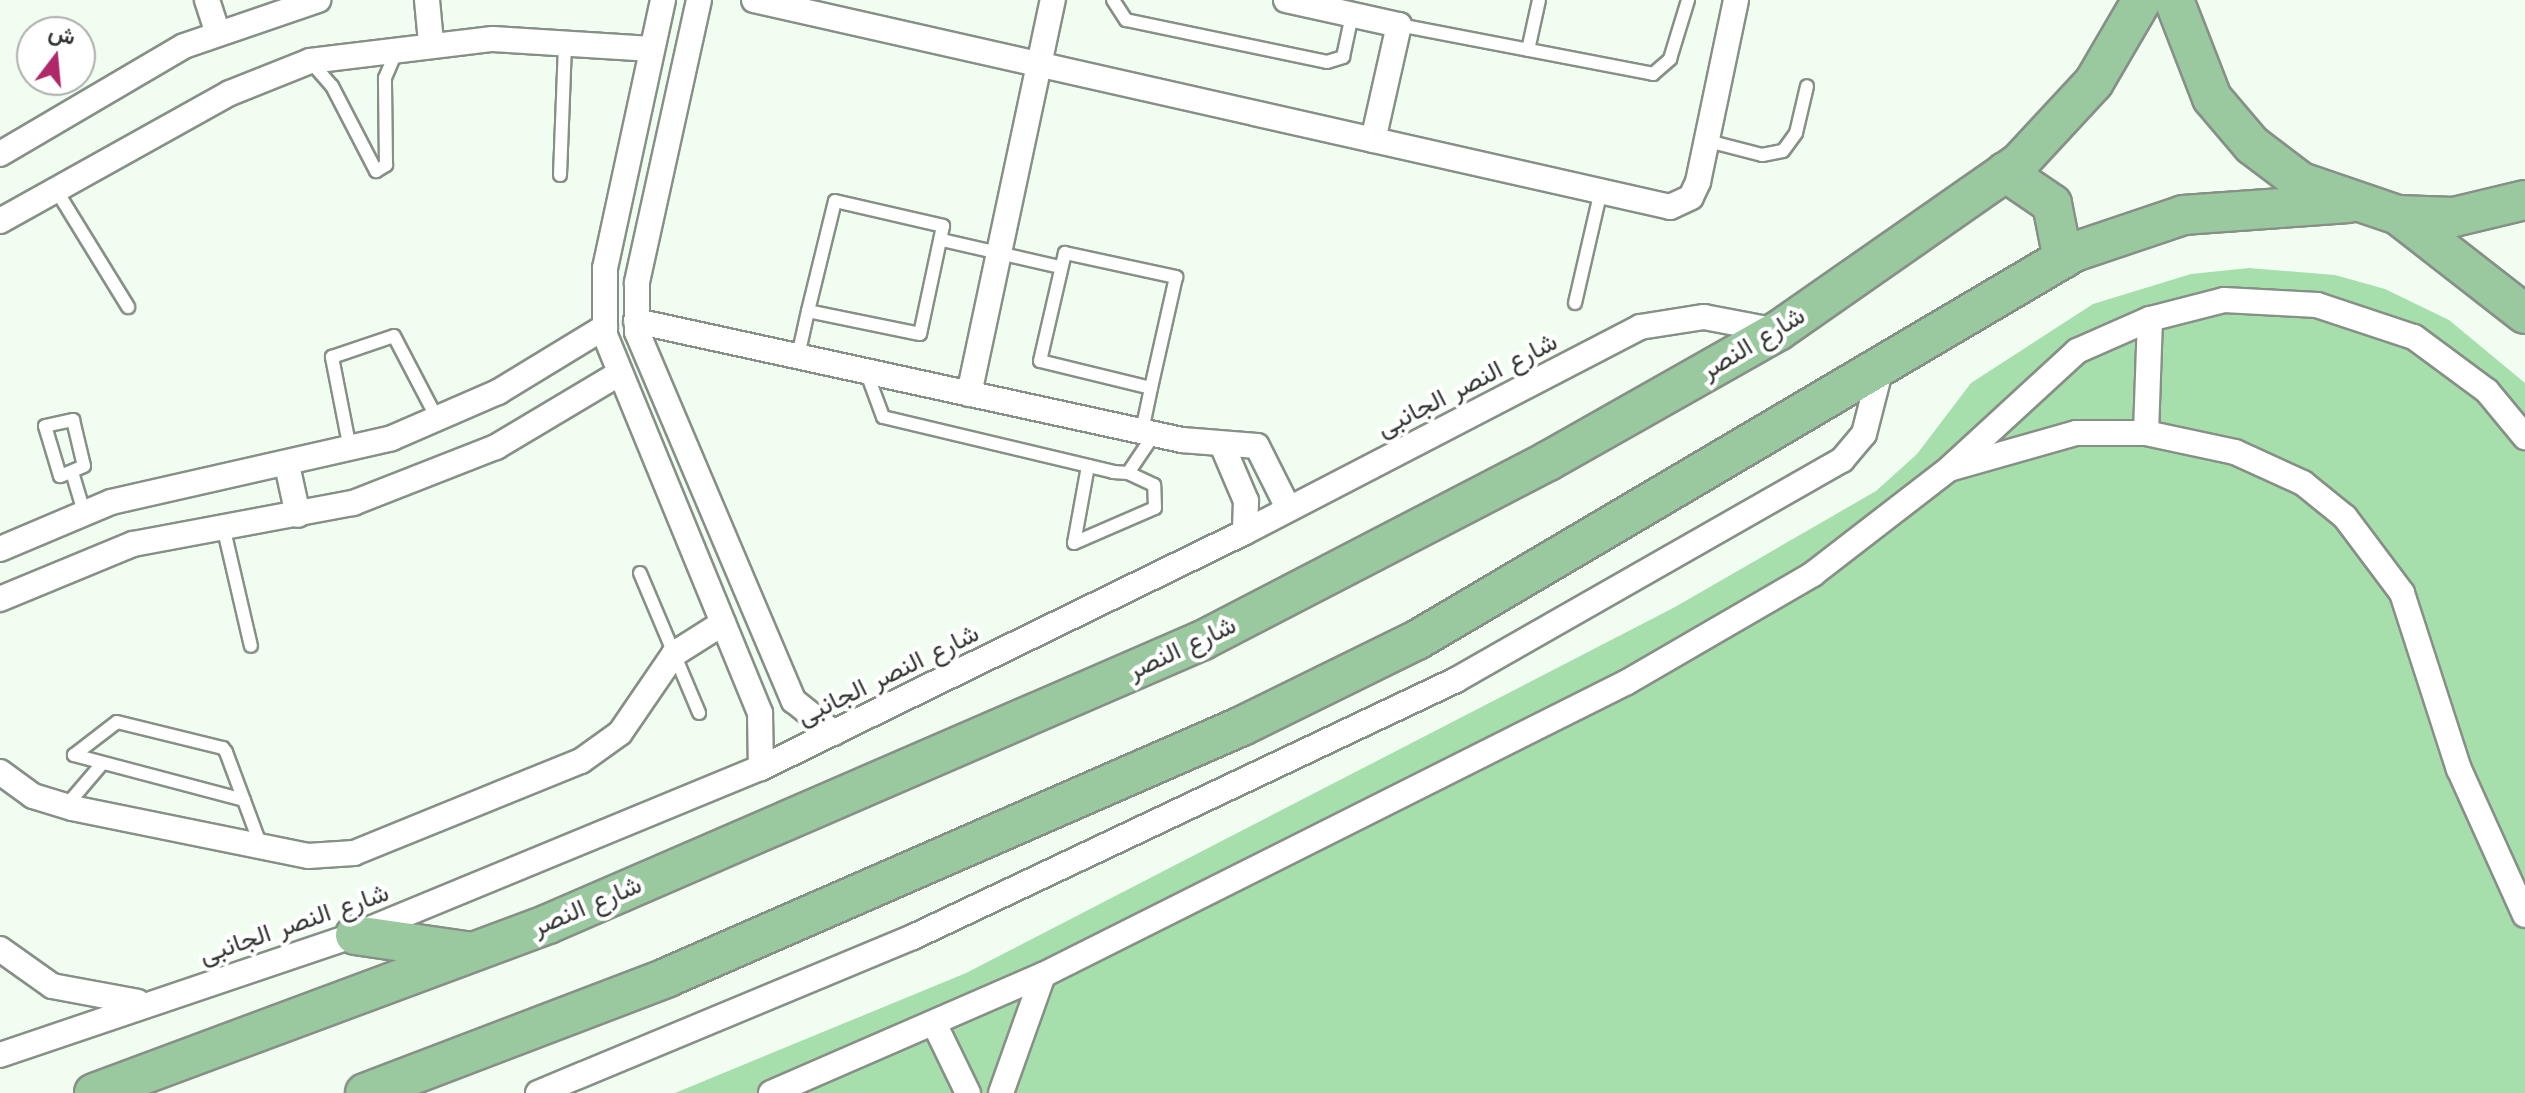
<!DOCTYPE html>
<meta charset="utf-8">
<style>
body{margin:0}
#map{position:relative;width:2525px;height:1093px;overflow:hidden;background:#f2fdf2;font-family:"Work Sans",Vazirmatn,sans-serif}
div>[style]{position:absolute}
.green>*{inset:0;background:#a7dfac}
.roads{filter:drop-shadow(2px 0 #879087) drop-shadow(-2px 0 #879087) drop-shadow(0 2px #879087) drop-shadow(0 -2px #879087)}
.service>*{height:12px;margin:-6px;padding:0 6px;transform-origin:6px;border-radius:6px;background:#fff}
.minor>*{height:24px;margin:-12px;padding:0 12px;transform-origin:12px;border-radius:12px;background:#fff}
.primary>*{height:38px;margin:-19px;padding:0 19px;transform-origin:19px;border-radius:19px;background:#9ac9a0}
span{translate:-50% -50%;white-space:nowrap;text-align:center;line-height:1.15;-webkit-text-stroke:8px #fff;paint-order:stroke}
.street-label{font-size:26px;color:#323632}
.north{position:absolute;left:16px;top:16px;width:80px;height:80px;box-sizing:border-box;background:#fff;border:2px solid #adafad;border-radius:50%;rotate:16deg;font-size:22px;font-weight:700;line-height:32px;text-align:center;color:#323632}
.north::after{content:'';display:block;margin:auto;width:28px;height:36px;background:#b1286a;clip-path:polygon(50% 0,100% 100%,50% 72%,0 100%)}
</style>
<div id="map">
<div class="green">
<div style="clip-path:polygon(2249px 268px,2335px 275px,2385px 289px,2449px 320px,2525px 383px,2525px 1093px,675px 1093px,966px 973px,1675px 607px,1876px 491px,1917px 454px,1971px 383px,2093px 304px,2191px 274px)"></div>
</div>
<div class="roads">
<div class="service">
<div style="left:1113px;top:0;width:24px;rotate:57deg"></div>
<div style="left:1126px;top:20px;width:205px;rotate:11.8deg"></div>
<div style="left:1327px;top:62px;width:17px;rotate:-17deg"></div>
<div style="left:1343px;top:57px;width:43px;rotate:-77.9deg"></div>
<div style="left:1399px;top:25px;width:259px;rotate:10.9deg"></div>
<div style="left:1653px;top:74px;width:23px;rotate:-41deg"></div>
<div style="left:1670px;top:59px;width:62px;rotate:-73deg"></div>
<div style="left:1528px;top:50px;width:51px;rotate:-77.6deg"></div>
<div style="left:310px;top:61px;width:33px;rotate:49deg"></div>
<div style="left:332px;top:86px;width:96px;rotate:62.6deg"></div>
<div style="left:376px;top:171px;width:12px;rotate:-31deg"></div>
<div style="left:386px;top:165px;width:87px;rotate:-90.7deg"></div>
<div style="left:385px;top:78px;width:30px;rotate:-67deg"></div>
<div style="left:1708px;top:141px;width:56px;rotate:14.5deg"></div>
<div style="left:1762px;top:155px;width:21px;rotate:-11deg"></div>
<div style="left:1783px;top:151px;width:22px;rotate:-54deg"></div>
<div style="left:1796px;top:133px;width:48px;rotate:-76.8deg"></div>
<div style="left:560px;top:175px;width:133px;rotate:-87.8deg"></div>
<div style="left:58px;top:193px;width:134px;rotate:58.4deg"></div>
<div style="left:835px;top:201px;width:111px;rotate:13deg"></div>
<div style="left:943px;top:226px;width:110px;rotate:102deg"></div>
<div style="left:920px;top:334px;width:114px;rotate:-168.4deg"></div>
<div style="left:808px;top:311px;width:113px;rotate:-76.2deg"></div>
<div style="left:942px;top:240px;width:121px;rotate:12.9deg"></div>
<div style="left:1065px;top:253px;width:114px;rotate:12.2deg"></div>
<div style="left:1176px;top:277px;width:114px;rotate:102.7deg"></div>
<div style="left:1151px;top:388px;width:114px;rotate:-166.3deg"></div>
<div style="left:1040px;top:361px;width:111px;rotate:-77deg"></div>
<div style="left:1575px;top:303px;width:111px;rotate:-77deg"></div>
<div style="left:798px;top:356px;width:46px;rotate:-77.5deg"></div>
<div style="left:866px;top:371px;width:49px;rotate:69.7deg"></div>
<div style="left:883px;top:417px;width:236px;rotate:13.4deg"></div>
<div style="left:1113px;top:472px;width:15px;rotate:4deg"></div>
<div style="left:1128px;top:473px;width:48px;rotate:-56deg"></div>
<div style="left:73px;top:420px;width:47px;rotate:76.6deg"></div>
<div style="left:84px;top:466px;width:26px;rotate:157deg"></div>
<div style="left:60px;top:476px;width:52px;rotate:-106.7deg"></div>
<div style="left:45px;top:426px;width:29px;rotate:-12deg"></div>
<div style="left:1142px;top:431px;width:44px;rotate:-78.2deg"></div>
<div style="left:350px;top:449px;width:94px;rotate:-101.1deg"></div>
<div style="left:332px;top:357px;width:65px;rotate:-18.7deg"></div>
<div style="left:394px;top:336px;width:95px;rotate:62.4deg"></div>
<div style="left:1088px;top:466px;width:78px;rotate:100.3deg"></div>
<div style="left:1074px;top:543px;width:88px;rotate:-23.4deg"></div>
<div style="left:1155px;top:508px;width:23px;rotate:-92deg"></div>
<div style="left:1154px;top:485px;width:29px;rotate:-155deg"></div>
<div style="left:72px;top:472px;width:42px;rotate:73.3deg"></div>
<div style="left:223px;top:526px;width:123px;rotate:76.9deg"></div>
<div style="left:640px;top:573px;width:152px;rotate:67.1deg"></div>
<div style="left:244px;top:800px;width:176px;rotate:-165.2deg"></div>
<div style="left:74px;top:755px;width:54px;rotate:-37.5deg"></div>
<div style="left:117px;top:722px;width:109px;rotate:13.8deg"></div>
<div style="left:223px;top:748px;width:5px;rotate:53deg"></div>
<div style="left:226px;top:752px;width:100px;rotate:69.6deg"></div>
<div style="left:66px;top:806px;width:54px;rotate:-49.5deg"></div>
</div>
<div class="minor">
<div style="left:207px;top:0;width:33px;rotate:72deg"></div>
<div style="left:427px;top:0;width:42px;rotate:84.6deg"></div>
<div style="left:663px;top:0;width:274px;rotate:102.2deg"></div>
<div style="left:605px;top:268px;width:67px;rotate:90deg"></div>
<div style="left:605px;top:335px;width:409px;rotate:67.7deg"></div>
<div style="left:760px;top:713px;width:55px;rotate:89deg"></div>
<div style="left:699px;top:0;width:290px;rotate:102.4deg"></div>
<div style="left:637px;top:283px;width:49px;rotate:90deg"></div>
<div style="left:637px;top:332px;width:401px;rotate:67deg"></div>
<div style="left:794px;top:701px;width:51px;rotate:38.7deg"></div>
<div style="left:754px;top:0;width:939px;rotate:12.73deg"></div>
<div style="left:1670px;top:207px;width:23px;rotate:-25deg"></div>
<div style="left:1691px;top:197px;width:17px;rotate:-65deg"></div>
<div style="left:1698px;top:182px;width:186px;rotate:-78.2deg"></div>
<div style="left:1286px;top:0;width:116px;rotate:12.5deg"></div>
<div style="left:1399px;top:25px;width:118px;rotate:102.7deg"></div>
<div style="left:0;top:154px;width:213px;rotate:-30.4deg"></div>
<div style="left:184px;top:46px;width:142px;rotate:-18.9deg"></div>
<div style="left:0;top:221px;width:263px;rotate:-29.1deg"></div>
<div style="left:230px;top:93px;width:86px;rotate:-21.8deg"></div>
<div style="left:310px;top:61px;width:184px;rotate:-6.9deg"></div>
<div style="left:493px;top:39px;width:159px;rotate:3.6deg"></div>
<div style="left:636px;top:321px;width:559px;rotate:12.3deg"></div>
<div style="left:1182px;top:440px;width:75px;rotate:4.6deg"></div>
<div style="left:1257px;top:446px;width:69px;rotate:63.4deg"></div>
<div style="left:969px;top:394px;width:403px;rotate:-78deg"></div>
<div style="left:2146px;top:433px;width:114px;rotate:-88deg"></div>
<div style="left:1223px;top:447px;width:59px;rotate:66.9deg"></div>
<div style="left:1246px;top:501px;width:31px;rotate:92deg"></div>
<div style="left:287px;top:465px;width:51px;rotate:77.6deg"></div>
<div style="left:1952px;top:466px;width:170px;rotate:-42.6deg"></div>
<div style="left:2077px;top:351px;width:80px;rotate:-23.7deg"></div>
<div style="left:2150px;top:319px;width:76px;rotate:-14.4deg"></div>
<div style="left:2224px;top:300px;width:93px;rotate:3.1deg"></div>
<div style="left:2317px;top:305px;width:102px;rotate:18.3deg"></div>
<div style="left:2414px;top:337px;width:91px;rotate:36.5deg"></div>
<div style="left:2487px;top:391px;width:60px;rotate:50.4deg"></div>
<div style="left:0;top:549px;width:121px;rotate:-22.9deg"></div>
<div style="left:111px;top:502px;width:288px;rotate:-12.8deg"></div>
<div style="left:392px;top:438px;width:116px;rotate:-23.5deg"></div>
<div style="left:498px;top:392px;width:125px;rotate:-31.3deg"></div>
<div style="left:0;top:599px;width:144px;rotate:-22.5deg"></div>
<div style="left:133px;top:544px;width:224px;rotate:-10.6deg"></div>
<div style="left:353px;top:503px;width:154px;rotate:-21.4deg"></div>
<div style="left:496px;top:447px;width:141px;rotate:-30.8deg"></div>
<div style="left:0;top:772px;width:41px;rotate:36deg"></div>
<div style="left:33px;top:796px;width:41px;rotate:17.1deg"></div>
<div style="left:72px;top:808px;width:241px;rotate:11.5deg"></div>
<div style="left:308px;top:856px;width:46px;rotate:-3.7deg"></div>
<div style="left:354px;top:853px;width:245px;rotate:-22.1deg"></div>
<div style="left:581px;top:761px;width:48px;rotate:-35.7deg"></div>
<div style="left:620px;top:733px;width:96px;rotate:-55.6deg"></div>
<div style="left:674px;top:654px;width:58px;rotate:-32.3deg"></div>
<div style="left:0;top:949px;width:64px;rotate:35.4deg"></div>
<div style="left:52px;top:986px;width:87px;rotate:10.5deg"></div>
<div style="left:934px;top:1023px;width:78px;rotate:64.1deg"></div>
<div style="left:0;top:1055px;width:375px;rotate:-18.7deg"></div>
<div style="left:355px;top:935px;width:439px;rotate:-22.4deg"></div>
<div style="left:761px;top:768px;width:538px;rotate:-25.99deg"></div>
<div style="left:1245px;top:532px;width:445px;rotate:-27.4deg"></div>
<div style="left:1640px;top:327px;width:65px;rotate:-8.9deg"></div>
<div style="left:1704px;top:317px;width:75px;rotate:10.7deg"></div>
<div style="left:538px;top:1093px;width:406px;rotate:-22.6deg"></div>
<div style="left:913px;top:937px;width:601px;rotate:-25.33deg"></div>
<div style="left:1456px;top:680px;width:444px;rotate:-29.7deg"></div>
<div style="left:1842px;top:460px;width:34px;rotate:-50deg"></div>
<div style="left:1864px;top:434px;width:68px;rotate:-75.6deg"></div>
<div style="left:771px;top:1093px;width:296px;rotate:-23.5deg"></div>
<div style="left:1043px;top:975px;width:653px;rotate:-26.64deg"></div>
<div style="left:1627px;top:682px;width:215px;rotate:-30.1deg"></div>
<div style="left:1813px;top:574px;width:172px;rotate:-37.7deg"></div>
<div style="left:1949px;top:469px;width:132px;rotate:-15.8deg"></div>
<div style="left:2076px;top:433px;width:70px"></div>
<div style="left:2146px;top:433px;width:91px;rotate:12.1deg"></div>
<div style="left:2235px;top:452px;width:75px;rotate:24.5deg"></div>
<div style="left:2303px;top:483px;width:54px;rotate:39deg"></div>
<div style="left:2345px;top:517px;width:95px;rotate:53.1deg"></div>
<div style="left:2402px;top:593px;width:185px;rotate:72.1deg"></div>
<div style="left:2459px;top:769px;width:160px;rotate:65.7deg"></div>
<div style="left:1001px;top:1093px;width:125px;rotate:-70.4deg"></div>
</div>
<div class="primary">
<div style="left:2174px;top:0;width:105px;rotate:68.8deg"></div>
<div style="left:2212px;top:98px;width:62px;rotate:49.6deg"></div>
<div style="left:2252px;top:145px;width:61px;rotate:37.1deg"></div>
<div style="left:2301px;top:182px;width:102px;rotate:18.8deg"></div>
<div style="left:2398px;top:215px;width:56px;rotate:2deg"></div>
<div style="left:2454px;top:217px;width:73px;rotate:-13.5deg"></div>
<div style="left:2005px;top:172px;width:57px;rotate:34.2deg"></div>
<div style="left:2052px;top:204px;width:56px;rotate:78.7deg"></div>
<div style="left:2398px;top:215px;width:161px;rotate:37.9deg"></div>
<div style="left:355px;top:935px;width:117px;rotate:8.3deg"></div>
<div style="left:94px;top:1093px;width:484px;rotate:-20.4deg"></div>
<div style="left:548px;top:924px;width:714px;rotate:-23.44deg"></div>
<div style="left:1203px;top:640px;width:389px;rotate:-27.4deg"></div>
<div style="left:1548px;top:461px;width:264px;rotate:-29.5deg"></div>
<div style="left:1778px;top:331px;width:294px;rotate:-34.9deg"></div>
<div style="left:2019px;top:163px;width:110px;rotate:-47.2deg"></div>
<div style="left:2094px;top:82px;width:95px;rotate:-59.7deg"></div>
<div style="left:365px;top:1093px;width:324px;rotate:-20.9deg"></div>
<div style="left:668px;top:977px;width:626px;rotate:-23.62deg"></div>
<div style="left:1242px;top:726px;width:195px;rotate:-26.2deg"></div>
<div style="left:1417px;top:640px;width:763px;rotate:-30.56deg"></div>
<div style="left:2074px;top:252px;width:115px;rotate:-18.7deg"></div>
<div style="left:2183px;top:215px;width:166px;rotate:-4.1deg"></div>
</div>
</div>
<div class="street-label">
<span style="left:1753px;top:343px;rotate:-31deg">شارع النصر</span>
<span style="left:1467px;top:385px;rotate:-27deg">شارع النصر الجانبى</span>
<span style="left:1182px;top:648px;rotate:-25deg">شارع النصر</span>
<span style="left:888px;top:675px;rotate:-26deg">شارع النصر الجانبى</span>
<span style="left:587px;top:906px;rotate:-23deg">شارع النصر</span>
<span style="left:294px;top:924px;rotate:-19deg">شارع النصر الجانبى</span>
</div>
<div class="north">ش</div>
</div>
